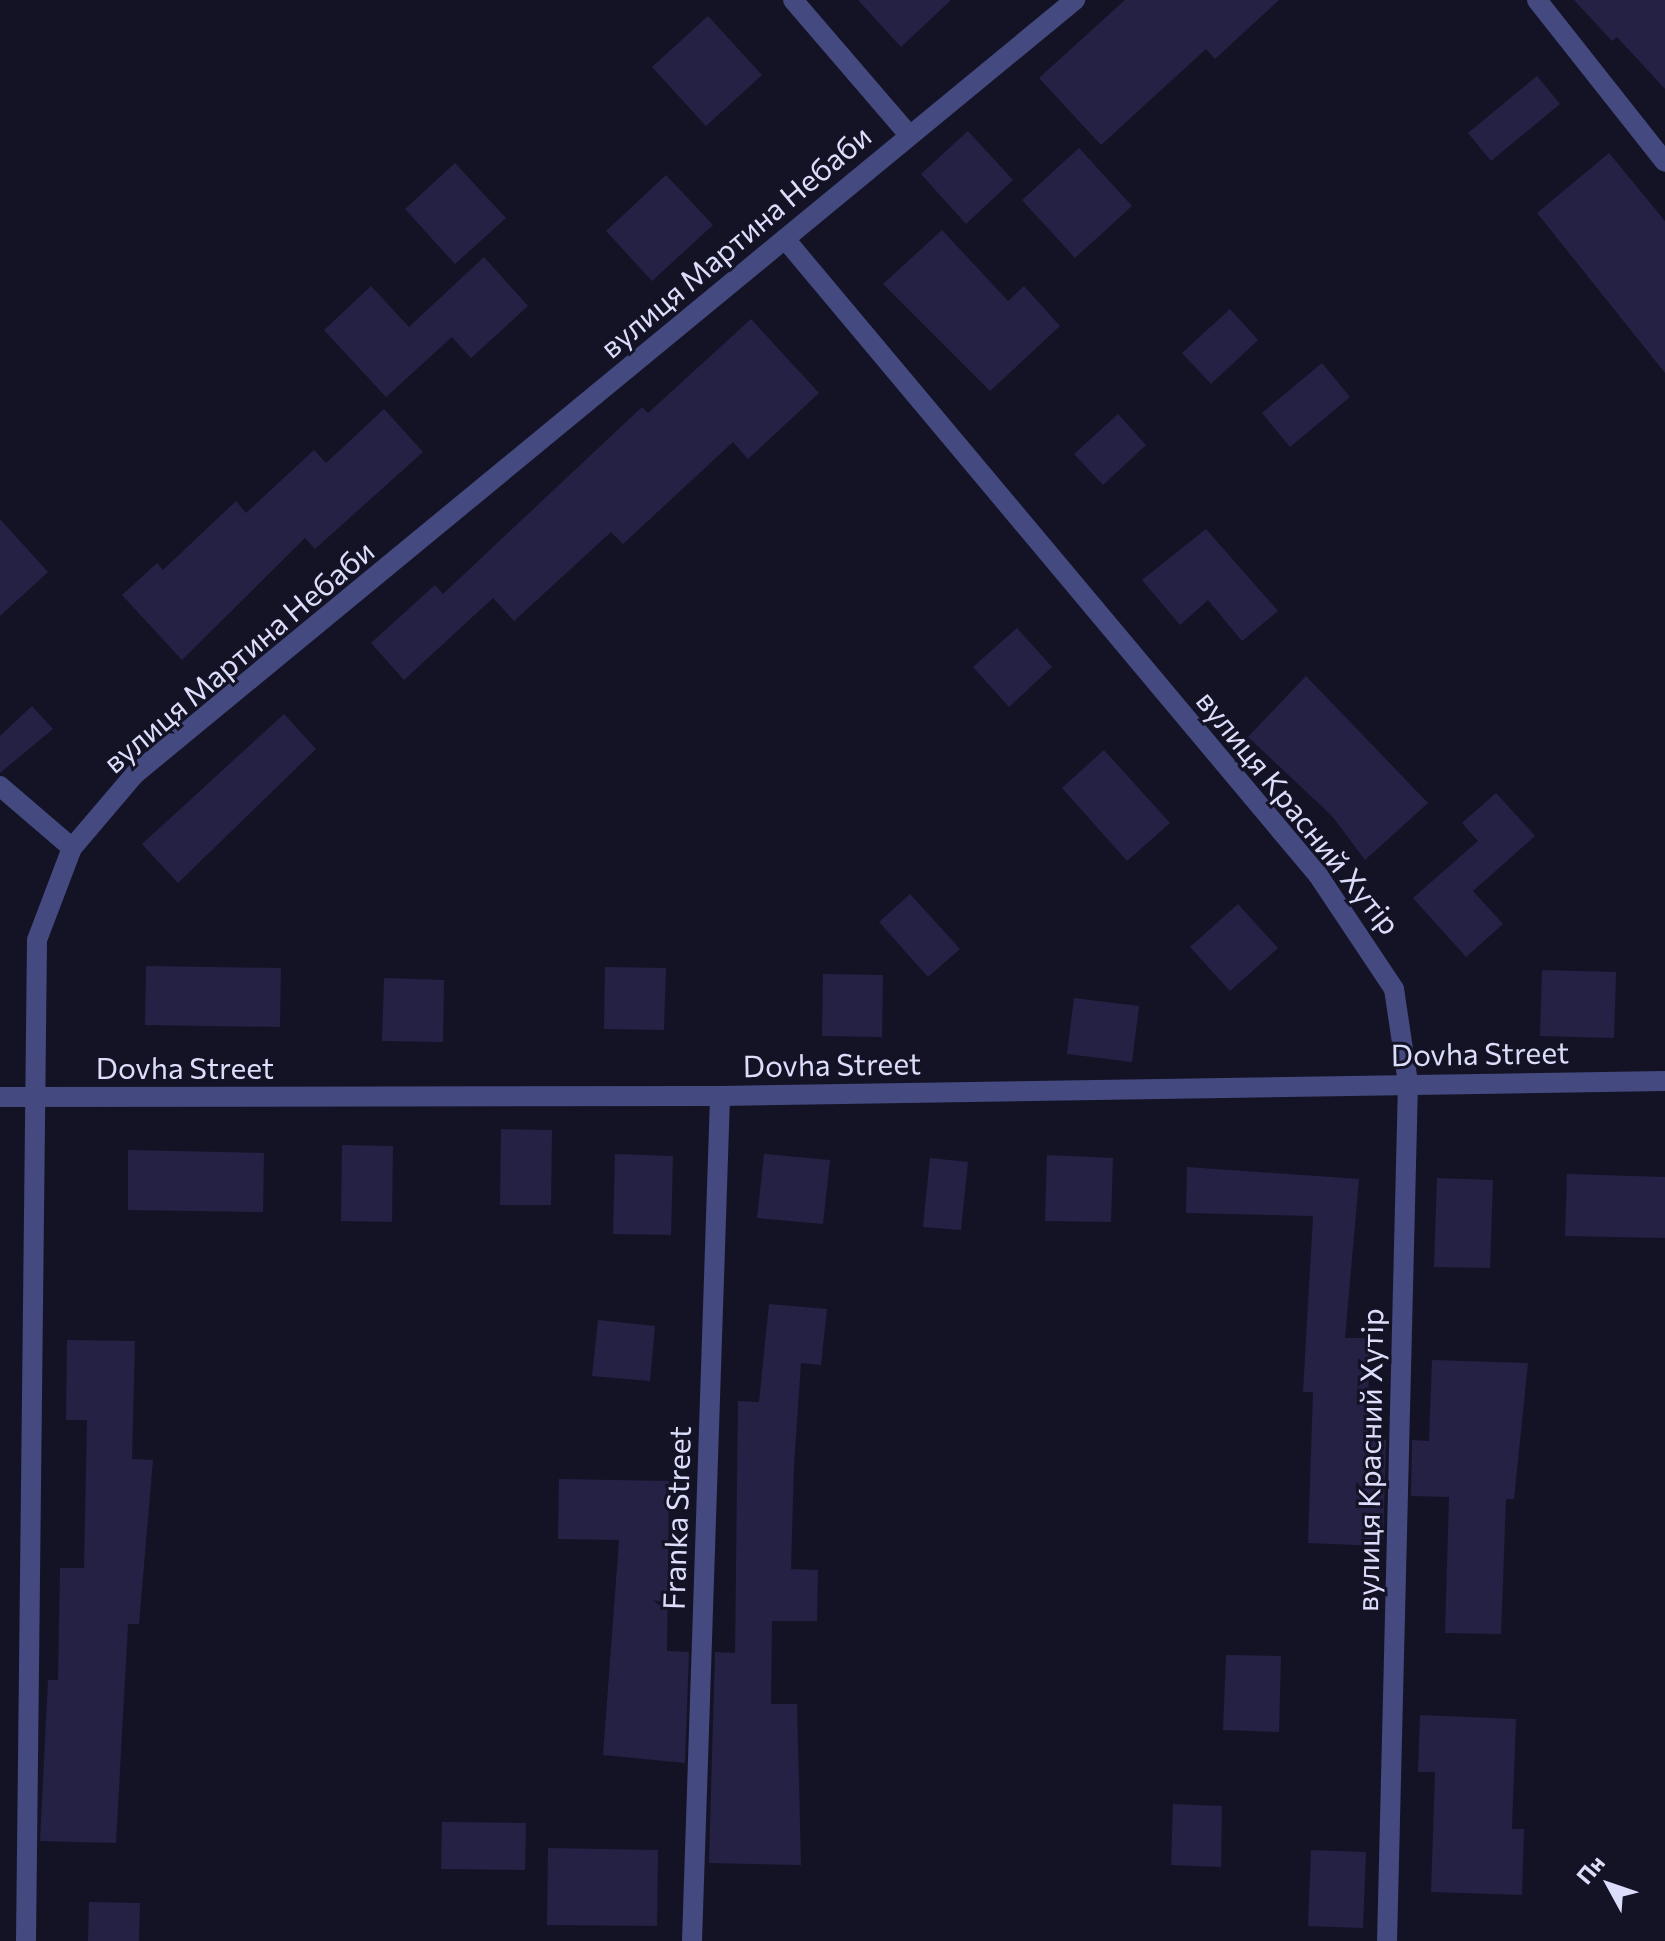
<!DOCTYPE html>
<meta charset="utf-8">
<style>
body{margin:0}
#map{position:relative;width:1665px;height:1941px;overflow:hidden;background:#141326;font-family:Commissioner,sans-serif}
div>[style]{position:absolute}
.building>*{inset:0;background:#242144}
.minor>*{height:20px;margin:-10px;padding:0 10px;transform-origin:10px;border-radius:10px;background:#44497f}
span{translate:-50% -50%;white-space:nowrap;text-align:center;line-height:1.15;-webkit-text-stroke:6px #141326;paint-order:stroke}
.street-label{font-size:30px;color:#dcddfa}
.north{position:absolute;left:1569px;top:1845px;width:80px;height:80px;-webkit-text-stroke:6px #141326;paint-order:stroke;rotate:310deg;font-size:22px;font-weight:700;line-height:32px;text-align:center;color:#dcddfa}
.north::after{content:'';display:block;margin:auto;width:28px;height:36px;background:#dcddfa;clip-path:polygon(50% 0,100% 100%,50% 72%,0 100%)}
</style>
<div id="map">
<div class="building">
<div style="clip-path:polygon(858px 0,951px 0,901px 47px)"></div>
<div style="clip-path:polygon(1125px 0,1279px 0,1215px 59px,1206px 49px,1101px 145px,1039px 78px)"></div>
<div style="clip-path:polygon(1574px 0,1665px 0,1665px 89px,1617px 37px,1612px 41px)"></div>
<div style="clip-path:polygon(708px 16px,762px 75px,706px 126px,652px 67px)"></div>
<div style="clip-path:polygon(1537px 76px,1560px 104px,1491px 161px,1468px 133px)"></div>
<div style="clip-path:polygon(968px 131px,1013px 180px,966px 224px,921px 174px)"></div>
<div style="clip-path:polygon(1079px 148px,1132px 206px,1075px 258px,1022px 200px)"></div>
<div style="clip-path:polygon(1609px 153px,1665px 221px,1665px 373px,1537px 213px)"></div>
<div style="clip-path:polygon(455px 163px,506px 218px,455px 264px,405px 209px)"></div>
<div style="clip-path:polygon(666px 175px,713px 225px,652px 281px,606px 231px)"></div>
<div style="clip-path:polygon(942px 230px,1008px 301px,1024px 286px,1060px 326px,990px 391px,883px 284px)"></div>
<div style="clip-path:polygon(484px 257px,528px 306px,471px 358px,452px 337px,386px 397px,324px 330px,371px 286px,409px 327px)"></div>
<div style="clip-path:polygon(1230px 309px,1258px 340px,1211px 384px,1182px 353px)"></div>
<div style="clip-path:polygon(751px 319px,819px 393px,748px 459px,733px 442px,623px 544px,611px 532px,514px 621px,493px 598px,404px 680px,371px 643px,435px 585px,443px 594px,642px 407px,648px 413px)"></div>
<div style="clip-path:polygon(1322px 363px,1350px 397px,1290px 447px,1262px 413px)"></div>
<div style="clip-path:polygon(384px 409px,423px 452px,315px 549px,305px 538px,182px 660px,122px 595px,157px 563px,163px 570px,236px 501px,246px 513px,314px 450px,326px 463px)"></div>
<div style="clip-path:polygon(1118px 414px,1146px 445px,1103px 485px,1074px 454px)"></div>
<div style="clip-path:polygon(0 519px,48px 572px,0 616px)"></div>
<div style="clip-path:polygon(1206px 529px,1278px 611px,1242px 641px,1208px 600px,1180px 625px,1142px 580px)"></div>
<div style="clip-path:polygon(1017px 628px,1052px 667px,1009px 707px,973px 667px)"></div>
<div style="clip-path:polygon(1306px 676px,1428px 803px,1365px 860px,1332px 816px,1248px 737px)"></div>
<div style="clip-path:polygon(32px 706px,53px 729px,0 773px,0 736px)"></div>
<div style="clip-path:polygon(284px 714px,316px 749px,178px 883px,142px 844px)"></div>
<div style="clip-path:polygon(1104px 750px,1170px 823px,1127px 861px,1062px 788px)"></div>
<div style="clip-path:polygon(1496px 793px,1535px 836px,1473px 891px,1503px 924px,1466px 957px,1413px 898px,1478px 841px,1462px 823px)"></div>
<div style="clip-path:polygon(910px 894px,960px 949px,928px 977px,879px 922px)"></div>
<div style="clip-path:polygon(1238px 904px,1278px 948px,1230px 991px,1190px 947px)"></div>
<div style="clip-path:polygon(146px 966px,281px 968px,280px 1027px,145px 1025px)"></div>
<div style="clip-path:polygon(605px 967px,666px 968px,664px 1030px,604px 1029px)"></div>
<div style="clip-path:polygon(1542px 970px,1616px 972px,1614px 1038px,1540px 1036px)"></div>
<div style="clip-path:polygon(823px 974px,883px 975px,882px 1037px,822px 1036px)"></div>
<div style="clip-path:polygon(384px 978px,444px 980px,443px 1042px,382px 1041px)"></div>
<div style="clip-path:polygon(1074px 998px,1139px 1006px,1132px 1062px,1067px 1054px)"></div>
<div style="clip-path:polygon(501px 1129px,552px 1130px,551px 1205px,500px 1205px)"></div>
<div style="clip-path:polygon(342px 1145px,393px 1146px,392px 1222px,341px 1221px)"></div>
<div style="clip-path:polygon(128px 1150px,264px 1153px,263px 1212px,128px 1210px)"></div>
<div style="clip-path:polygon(615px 1154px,673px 1156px,671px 1235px,613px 1234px)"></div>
<div style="clip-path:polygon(764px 1154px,830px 1160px,823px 1224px,757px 1218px)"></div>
<div style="clip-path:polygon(1047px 1155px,1113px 1158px,1111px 1222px,1045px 1221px)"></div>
<div style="clip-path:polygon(930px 1158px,968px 1162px,961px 1230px,923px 1227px)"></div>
<div style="clip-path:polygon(1187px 1167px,1359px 1179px,1345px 1338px,1370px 1338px,1367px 1439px,1386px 1440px,1383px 1546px,1308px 1543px,1313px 1392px,1303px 1392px,1313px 1216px,1186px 1213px)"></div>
<div style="clip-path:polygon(1567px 1174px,1665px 1177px,1665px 1238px,1565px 1236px)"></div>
<div style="clip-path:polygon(1437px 1178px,1493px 1180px,1490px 1268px,1434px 1267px)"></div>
<div style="clip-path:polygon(769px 1304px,827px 1309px,821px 1365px,801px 1363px,794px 1465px,791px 1569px,818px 1570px,817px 1621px,772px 1621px,771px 1704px,797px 1704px,801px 1865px,709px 1863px,715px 1652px,735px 1653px,738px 1401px,759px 1402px)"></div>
<div style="clip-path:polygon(598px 1320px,655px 1326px,650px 1381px,592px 1376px)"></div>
<div style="clip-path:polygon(67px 1340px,135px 1341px,132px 1459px,153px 1460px,139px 1624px,128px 1624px,116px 1843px,40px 1841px,48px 1680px,58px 1680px,60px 1568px,84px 1568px,87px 1420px,66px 1420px)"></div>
<div style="clip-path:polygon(1432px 1360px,1528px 1363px,1514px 1499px,1506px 1499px,1501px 1634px,1445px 1633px,1449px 1497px,1411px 1496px,1412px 1440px,1429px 1441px)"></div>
<div style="clip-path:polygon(559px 1479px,669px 1481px,667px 1651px,689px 1652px,685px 1763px,603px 1755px,619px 1540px,558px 1539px)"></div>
<div style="clip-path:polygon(1226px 1655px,1281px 1656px,1279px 1732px,1223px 1730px)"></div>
<div style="clip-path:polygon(1420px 1715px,1516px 1719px,1512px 1829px,1524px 1829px,1522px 1895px,1431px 1892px,1435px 1772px,1418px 1772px)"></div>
<div style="clip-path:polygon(1173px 1804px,1222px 1806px,1221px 1867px,1171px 1865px)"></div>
<div style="clip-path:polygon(442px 1822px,526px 1823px,525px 1870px,441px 1869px)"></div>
<div style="clip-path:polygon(548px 1848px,658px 1850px,657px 1926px,547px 1925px)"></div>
<div style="clip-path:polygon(1311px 1850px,1366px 1852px,1363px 1928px,1308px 1926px)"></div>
<div style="clip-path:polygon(89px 1902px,140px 1903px,139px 1941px,88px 1941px)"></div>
</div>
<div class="minor">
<div style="left:793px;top:0;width:178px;rotate:49.3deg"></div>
<div style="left:1537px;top:0;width:206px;rotate:51.7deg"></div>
<div style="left:785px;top:239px;width:830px;rotate:50.04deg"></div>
<div style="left:1318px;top:875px;width:137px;rotate:56.3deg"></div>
<div style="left:1394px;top:989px;width:95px;rotate:81.5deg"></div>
<div style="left:1408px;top:1083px;width:858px;rotate:91.4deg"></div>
<div style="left:0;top:786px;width:95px;rotate:40.7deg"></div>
<div style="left:0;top:1097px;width:720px;rotate:-0.08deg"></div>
<div style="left:720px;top:1096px;width:945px;rotate:-0.91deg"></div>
<div style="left:26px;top:1941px;width:1001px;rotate:-89.37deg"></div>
<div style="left:37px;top:940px;width:98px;rotate:-69.2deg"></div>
<div style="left:72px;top:848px;width:97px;rotate:-49.6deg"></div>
<div style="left:135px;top:774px;width:1218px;rotate:-39.47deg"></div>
<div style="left:692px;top:1941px;width:845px;rotate:-88.1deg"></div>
</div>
<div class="street-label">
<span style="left:735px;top:241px;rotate:-40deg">вулиця Мартина Небаби</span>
<span style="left:238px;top:656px;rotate:-40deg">вулиця Мартина Небаби</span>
<span style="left:1299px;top:812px;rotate:51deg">вулиця Красний Хутір</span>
<span style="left:1480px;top:1053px;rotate:-1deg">Dovha Street</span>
<span style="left:832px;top:1064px;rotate:-1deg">Dovha Street</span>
<span style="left:185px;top:1067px">Dovha Street</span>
<span style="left:1369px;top:1460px;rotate:-89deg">вулиця Красний Хутір</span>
<span style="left:676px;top:1518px;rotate:-88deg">Franka Street</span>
</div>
<div class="north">Пн</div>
</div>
